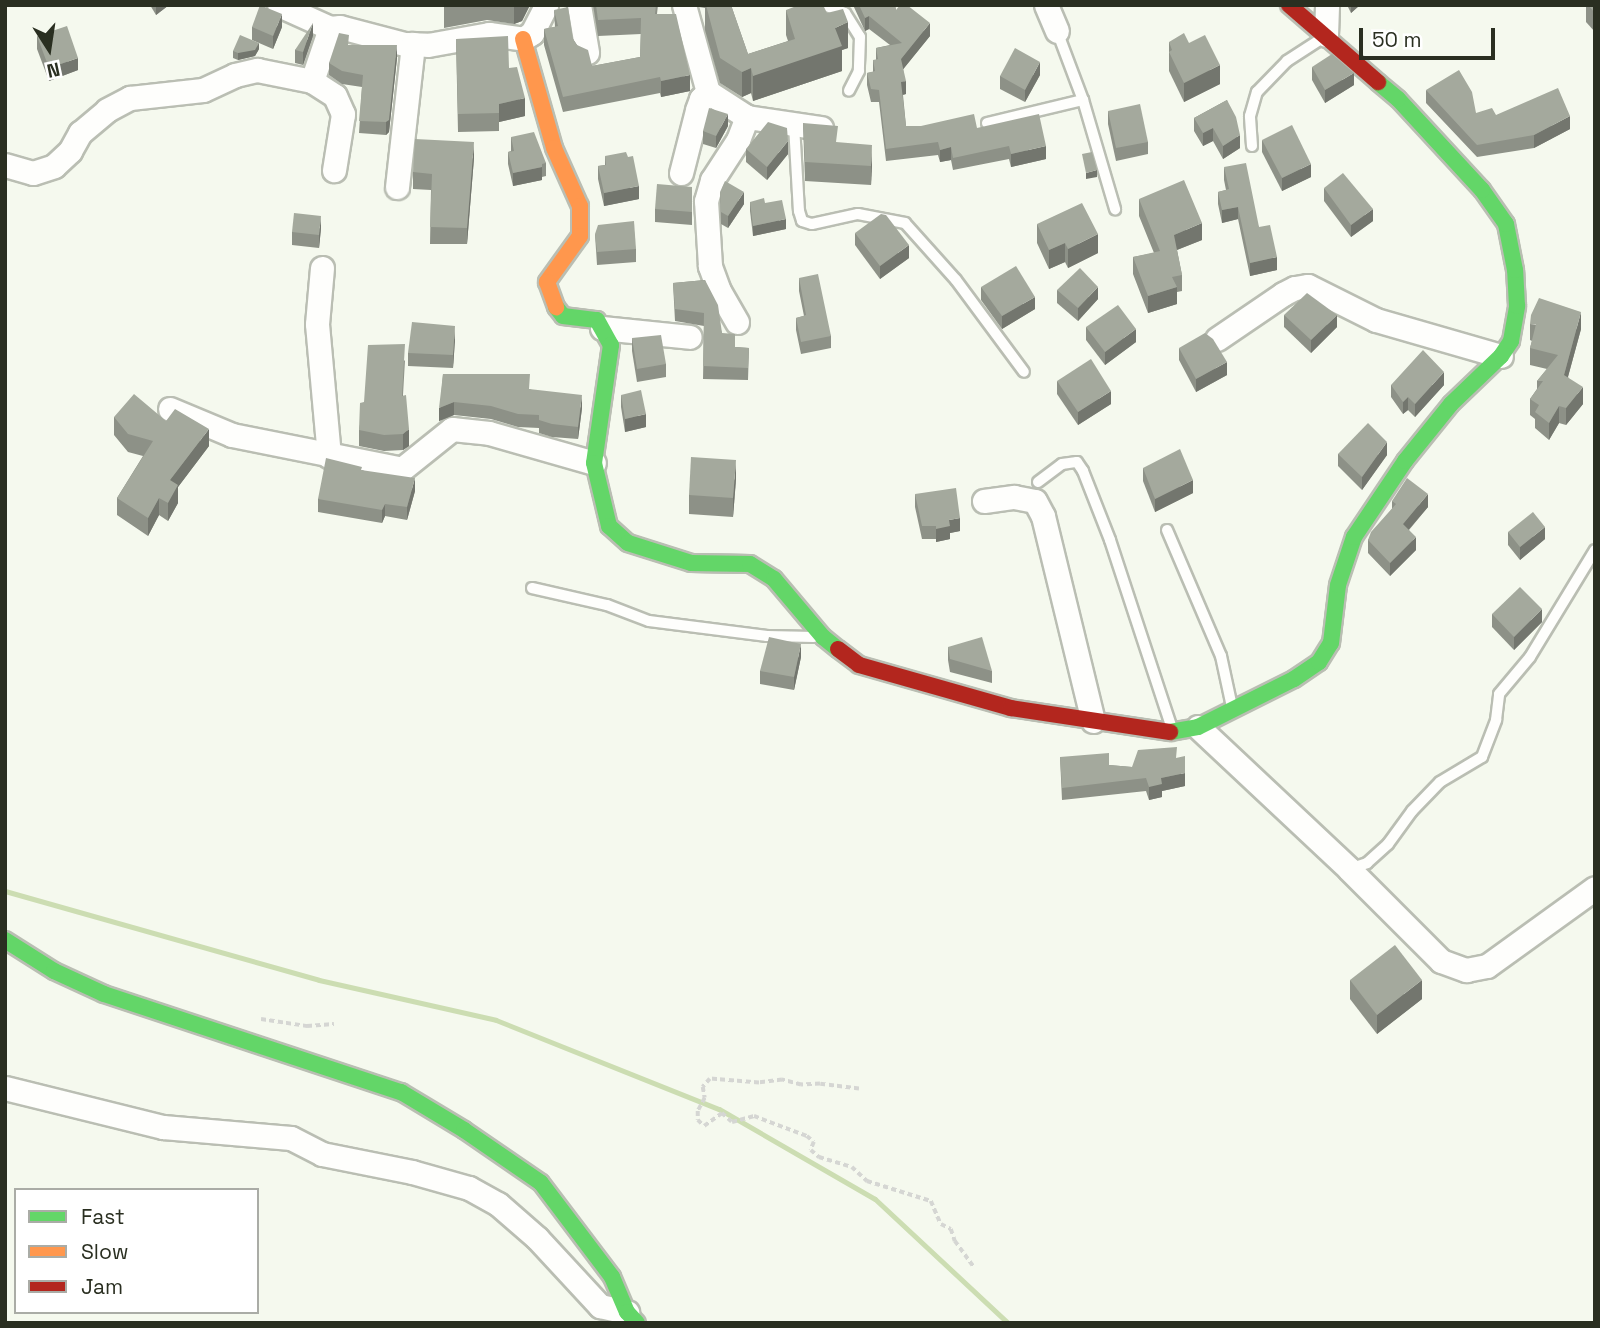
<!DOCTYPE html>
<style>
body{margin:0}
#map{position:relative;width:1600px;height:1328px;overflow:hidden;background:#f5f9ee;font-family:"Space Grotesk",sans-serif}
div>[style]{position:absolute}
.stream>*{height:5px;margin:-2.5px;padding:0 2.5px;transform-origin:2.5px;border-radius:2.5px;background:#ccddb2}
.path>*{height:3.5px;margin-top:-1.75px;transform-origin:0;background:repeating-linear-gradient(90deg,#d5d6d3 0 5px,transparent 0 8.5px)}
.roads{filter:drop-shadow(2px 0 #babeb3) drop-shadow(-2px 0 #babeb3) drop-shadow(0 2px #babeb3) drop-shadow(0 -2px #babeb3)}
.lane>*{height:10px;margin:-5px;padding:0 5px;transform-origin:5px;border-radius:5px;background:#fefefc}
.street>*{height:23px;margin:-11.5px;padding:0 11.5px;transform-origin:11.5px;border-radius:11.5px;background:#fefefc}
.fast>*{height:16px;margin:-8px;padding:0 8px;transform-origin:8px;border-radius:8px;background:#63d668}
.slow>*{height:16px;margin:-8px;padding:0 8px;transform-origin:8px;border-radius:8px;background:#ff974d}
.jam>*{height:16px;margin:-8px;padding:0 8px;transform-origin:8px;border-radius:8px;background:#b3261e}
.wall>*{inset:0;background:#8d9187}
.shaded-wall>*{inset:0;background:#73766e}
.building>*{inset:0;background:#a4a99d}
span{translate:-50% -50%;white-space:nowrap;text-align:center;line-height:1.15;-webkit-text-stroke:7px #fff;paint-order:stroke}
.frame{position:absolute;inset:0;border:7px solid #2a2f21;pointer-events:none}
.legend{position:absolute;left:14px;top:1188px;width:245px;height:126px;box-sizing:border-box;background:#fff;border:2px solid #aaaca6;margin:0;padding:9px 12px;list-style:none;font-size:21px;color:#2a2f21}
.legend li{display:flex;align-items:center;gap:14px;height:35px}
.legend b{width:35px;border:2px solid #aaaca6}
.north{position:absolute;left:14px;top:14px;width:70px;height:70px;-webkit-text-stroke:5px #fff;paint-order:stroke;rotate:168deg;font-size:19px;font-weight:700;line-height:28px;text-align:center;color:#2a2f21}
.north::after{content:'';display:block;margin:auto;width:24px;height:32px;background:#2a2f21;clip-path:polygon(50% 0,100% 100%,50% 72%,0 100%)}
.scale{position:absolute;left:1359px;top:28px;width:136px;height:32px;box-sizing:border-box;border:4px solid #2a2f21;border-top:0;padding-left:9px;font-size:21px;line-height:24px;white-space:nowrap;color:#2a2f21;-webkit-text-stroke:5px #fff;paint-order:stroke}
</style>
<div id="map">
<div class="stream">
<div style="left:5px;top:891px;width:326px;rotate:15.8deg"></div>
<div style="left:319px;top:980px;width:181px;rotate:12.7deg"></div>
<div style="left:496px;top:1020px;width:240px;rotate:21.8deg"></div>
<div style="left:719px;top:1109px;width:180px;rotate:30deg"></div>
<div style="left:875px;top:1199px;width:182px;rotate:43deg"></div>
</div>
<div class="path">
<div style="left:261px;top:1019px;width:47px;rotate:8.7deg"></div>
<div style="left:307px;top:1026px;width:27px;rotate:-4deg"></div>
<div style="left:859px;top:1089px;width:39px;rotate:-173deg"></div>
<div style="left:820px;top:1084px;width:19px;rotate:177deg"></div>
<div style="left:801px;top:1085px;width:20px;rotate:-165deg"></div>
<div style="left:782px;top:1080px;width:23px;rotate:173deg"></div>
<div style="left:759px;top:1083px;width:49px;rotate:-175.3deg"></div>
<div style="left:710px;top:1079px;width:11px;rotate:131deg"></div>
<div style="left:703px;top:1087px;width:11px;rotate:80deg"></div>
<div style="left:705px;top:1098px;width:15px;rotate:118deg"></div>
<div style="left:698px;top:1111px;width:9px;rotate:90deg"></div>
<div style="left:698px;top:1120px;width:8px;rotate:45deg"></div>
<div style="left:704px;top:1126px;width:22px;rotate:-36deg"></div>
<div style="left:722px;top:1113px;width:13px;rotate:42deg"></div>
<div style="left:732px;top:1122px;width:23px;rotate:-15deg"></div>
<div style="left:754px;top:1116px;width:57px;rotate:20.7deg"></div>
<div style="left:807px;top:1136px;width:9px;rotate:41deg"></div>
<div style="left:814px;top:1142px;width:9px;rotate:111deg"></div>
<div style="left:811px;top:1150px;width:11px;rotate:41deg"></div>
<div style="left:819px;top:1157px;width:34px;rotate:17deg"></div>
<div style="left:852px;top:1167px;width:21px;rotate:43deg"></div>
<div style="left:867px;top:1181px;width:67px;rotate:17.4deg"></div>
<div style="left:931px;top:1201px;width:25px;rotate:67deg"></div>
<div style="left:941px;top:1224px;width:11px;rotate:27deg"></div>
<div style="left:951px;top:1229px;width:13px;rotate:72deg"></div>
<div style="left:955px;top:1241px;width:32px;rotate:54deg"></div>
</div>
<div class="roads">
<div class="lane">
<div style="left:824px;top:5px;width:22px;rotate:21deg"></div>
<div style="left:845px;top:13px;width:28px;rotate:58deg"></div>
<div style="left:860px;top:37px;width:34px;rotate:92deg"></div>
<div style="left:859px;top:71px;width:22px;rotate:117deg"></div>
<div style="left:1057px;top:31px;width:74px;rotate:69.4deg"></div>
<div style="left:1083px;top:100px;width:114px;rotate:73.6deg"></div>
<div style="left:987px;top:123px;width:99px;rotate:-13.5deg"></div>
<div style="left:794px;top:125px;width:86px;rotate:86.7deg"></div>
<div style="left:799px;top:211px;width:10px;rotate:73deg"></div>
<div style="left:802px;top:221px;width:10px;rotate:17deg"></div>
<div style="left:812px;top:224px;width:47px;rotate:-12.3deg"></div>
<div style="left:858px;top:214px;width:48px;rotate:10.8deg"></div>
<div style="left:905px;top:223px;width:76px;rotate:48.2deg"></div>
<div style="left:956px;top:280px;width:114px;rotate:53.5deg"></div>
<div style="left:1252px;top:146px;width:30px;rotate:-94deg"></div>
<div style="left:1250px;top:116px;width:25px;rotate:-74deg"></div>
<div style="left:1257px;top:92px;width:43px;rotate:-45.9deg"></div>
<div style="left:1287px;top:61px;width:40px;rotate:-32.9deg"></div>
<div style="left:1038px;top:482px;width:30px;rotate:-37deg"></div>
<div style="left:1062px;top:464px;width:15px;rotate:-8deg"></div>
<div style="left:1077px;top:462px;width:11px;rotate:56deg"></div>
<div style="left:1083px;top:471px;width:74px;rotate:68.6deg"></div>
<div style="left:1110px;top:540px;width:196px;rotate:71.8deg"></div>
<div style="left:1167px;top:530px;width:137px;rotate:66.8deg"></div>
<div style="left:1221px;top:656px;width:52px;rotate:77.8deg"></div>
<div style="left:532px;top:588px;width:77px;rotate:12.8deg"></div>
<div style="left:607px;top:605px;width:45px;rotate:20.9deg"></div>
<div style="left:649px;top:621px;width:119px;rotate:7.2deg"></div>
<div style="left:767px;top:636px;width:47px;rotate:1.2deg"></div>
<div style="left:1349px;top:869px;width:19px;rotate:-18deg"></div>
<div style="left:1367px;top:863px;width:28px;rotate:-42deg"></div>
<div style="left:1388px;top:844px;width:41px;rotate:-54deg"></div>
<div style="left:1412px;top:811px;width:40px;rotate:-46deg"></div>
<div style="left:1440px;top:782px;width:49px;rotate:-30.8deg"></div>
<div style="left:1482px;top:757px;width:40px;rotate:-69deg"></div>
<div style="left:1496px;top:720px;width:26px;rotate:-83deg"></div>
<div style="left:1499px;top:694px;width:48px;rotate:-50deg"></div>
<div style="left:1530px;top:657px;width:125px;rotate:-58.7deg"></div>
</div>
<div class="street">
<div style="left:279px;top:5px;width:56px;rotate:24.3deg"></div>
<div style="left:330px;top:28px;width:10px;rotate:-6deg"></div>
<div style="left:340px;top:27px;width:67px;rotate:14.7deg"></div>
<div style="left:405px;top:44px;width:23px;rotate:2deg"></div>
<div style="left:428px;top:45px;width:62px;rotate:-10.2deg"></div>
<div style="left:489px;top:34px;width:34px;rotate:8deg"></div>
<div style="left:523px;top:39px;width:11px;rotate:-34deg"></div>
<div style="left:532px;top:33px;width:31px;rotate:-63deg"></div>
<div style="left:579px;top:5px;width:48px;rotate:80.3deg"></div>
<div style="left:684px;top:5px;width:90px;rotate:74.6deg"></div>
<div style="left:708px;top:92px;width:46px;rotate:32.7deg"></div>
<div style="left:747px;top:117px;width:75px;rotate:8.5deg"></div>
<div style="left:1046px;top:5px;width:28px;rotate:67deg"></div>
<div style="left:1326px;top:35px;width:30px;rotate:-88deg"></div>
<div style="left:312px;top:81px;width:56px;rotate:-71.2deg"></div>
<div style="left:5px;top:165px;width:29px;rotate:16deg"></div>
<div style="left:33px;top:173px;width:22px;rotate:-18deg"></div>
<div style="left:54px;top:166px;width:22px;rotate:-43deg"></div>
<div style="left:70px;top:151px;width:21px;rotate:-61deg"></div>
<div style="left:80px;top:133px;width:35px;rotate:-40deg"></div>
<div style="left:107px;top:110px;width:26px;rotate:-28deg"></div>
<div style="left:130px;top:98px;width:73px;rotate:-6.3deg"></div>
<div style="left:203px;top:90px;width:35px;rotate:-25deg"></div>
<div style="left:235px;top:75px;width:23px;rotate:-13deg"></div>
<div style="left:257px;top:70px;width:56px;rotate:11.3deg"></div>
<div style="left:312px;top:81px;width:27px;rotate:33deg"></div>
<div style="left:335px;top:96px;width:20px;rotate:66deg"></div>
<div style="left:343px;top:114px;width:57px;rotate:99.1deg"></div>
<div style="left:681px;top:173px;width:65px;rotate:-75.7deg"></div>
<div style="left:697px;top:110px;width:12px;rotate:-70deg"></div>
<div style="left:701px;top:99px;width:10px;rotate:-45deg"></div>
<div style="left:397px;top:187px;width:144px;rotate:-83.6deg"></div>
<div style="left:322px;top:268px;width:56px;rotate:95.1deg"></div>
<div style="left:317px;top:324px;width:133px;rotate:84.8deg"></div>
<div style="left:737px;top:322px;width:36px;rotate:-120deg"></div>
<div style="left:719px;top:291px;width:27px;rotate:-110deg"></div>
<div style="left:710px;top:266px;width:65px;rotate:-93.5deg"></div>
<div style="left:706px;top:201px;width:22px;rotate:-74deg"></div>
<div style="left:712px;top:180px;width:48px;rotate:-57deg"></div>
<div style="left:738px;top:140px;width:25px;rotate:-69deg"></div>
<div style="left:602px;top:328px;width:88px;rotate:5.8deg"></div>
<div style="left:1217px;top:339px;width:80px;rotate:-34.3deg"></div>
<div style="left:1283px;top:294px;width:13px;rotate:-27deg"></div>
<div style="left:1295px;top:288px;width:13px;rotate:-9deg"></div>
<div style="left:1308px;top:286px;width:76px;rotate:26.6deg"></div>
<div style="left:1376px;top:320px;width:130px;rotate:16.1deg"></div>
<div style="left:170px;top:409px;width:67px;rotate:22.8deg"></div>
<div style="left:232px;top:435px;width:173px;rotate:11.3deg"></div>
<div style="left:402px;top:469px;width:64px;rotate:-38.7deg"></div>
<div style="left:452px;top:429px;width:37px;rotate:6deg"></div>
<div style="left:489px;top:433px;width:109px;rotate:15.9deg"></div>
<div style="left:984px;top:501px;width:30px;rotate:-8deg"></div>
<div style="left:1014px;top:497px;width:21px;rotate:11deg"></div>
<div style="left:1035px;top:501px;width:17px;rotate:62deg"></div>
<div style="left:1043px;top:516px;width:211px;rotate:76.3deg"></div>
<div style="left:1198px;top:727px;width:207px;rotate:43.2deg"></div>
<div style="left:1349px;top:869px;width:130px;rotate:45deg"></div>
<div style="left:1441px;top:961px;width:27px;rotate:20deg"></div>
<div style="left:1466px;top:970px;width:21px;rotate:-11deg"></div>
<div style="left:1487px;top:966px;width:133px;rotate:-35.8deg"></div>
<div style="left:5px;top:1088px;width:163px;rotate:13.9deg"></div>
<div style="left:163px;top:1127px;width:128px;rotate:4.9deg"></div>
<div style="left:291px;top:1138px;width:35px;rotate:27deg"></div>
<div style="left:322px;top:1154px;width:92px;rotate:11.3deg"></div>
<div style="left:412px;top:1172px;width:59px;rotate:15.7deg"></div>
<div style="left:469px;top:1188px;width:33px;rotate:29deg"></div>
<div style="left:498px;top:1204px;width:52px;rotate:41.1deg"></div>
<div style="left:537px;top:1238px;width:93px;rotate:47.2deg"></div>
<div style="left:600px;top:1306px;width:28px;rotate:13deg"></div>
</div>
<div class="fast">
<div style="left:556px;top:307px;width:11px;rotate:52deg"></div>
<div style="left:563px;top:316px;width:34px;rotate:7deg"></div>
<div style="left:597px;top:320px;width:29px;rotate:61deg"></div>
<div style="left:611px;top:345px;width:119px;rotate:98.2deg"></div>
<div style="left:594px;top:463px;width:65px;rotate:76.6deg"></div>
<div style="left:609px;top:526px;width:25px;rotate:42deg"></div>
<div style="left:628px;top:543px;width:66px;rotate:17.6deg"></div>
<div style="left:691px;top:563px;width:59px;rotate:1deg"></div>
<div style="left:750px;top:564px;width:28px;rotate:32deg"></div>
<div style="left:774px;top:579px;width:76px;rotate:49.8deg"></div>
<div style="left:823px;top:637px;width:19px;rotate:39deg"></div>
<div style="left:1170px;top:732px;width:28px;rotate:-10deg"></div>
<div style="left:1198px;top:727px;width:107px;rotate:-26.6deg"></div>
<div style="left:1294px;top:679px;width:30px;rotate:-34deg"></div>
<div style="left:1319px;top:662px;width:22px;rotate:-58deg"></div>
<div style="left:1331px;top:643px;width:58px;rotate:-83.1deg"></div>
<div style="left:1338px;top:585px;width:51px;rotate:-71.6deg"></div>
<div style="left:1354px;top:537px;width:92px;rotate:-56.1deg"></div>
<div style="left:1405px;top:461px;width:73px;rotate:-51.1deg"></div>
<div style="left:1451px;top:404px;width:69px;rotate:-43.8deg"></div>
<div style="left:1501px;top:356px;width:18px;rotate:-56deg"></div>
<div style="left:1511px;top:341px;width:36px;rotate:-80deg"></div>
<div style="left:1517px;top:306px;width:36px;rotate:-93deg"></div>
<div style="left:1515px;top:270px;width:47px;rotate:-101.1deg"></div>
<div style="left:1506px;top:224px;width:42px;rotate:-125.2deg"></div>
<div style="left:1482px;top:190px;width:124px;rotate:-132.7deg"></div>
<div style="left:1398px;top:99px;width:26px;rotate:-140deg"></div>
<div style="left:5px;top:940px;width:58px;rotate:32.3deg"></div>
<div style="left:54px;top:971px;width:55px;rotate:24.7deg"></div>
<div style="left:104px;top:994px;width:313px;rotate:18.3deg"></div>
<div style="left:401px;top:1092px;width:74px;rotate:31.1deg"></div>
<div style="left:464px;top:1130px;width:93px;rotate:34.5deg"></div>
<div style="left:541px;top:1183px;width:118px;rotate:52.9deg"></div>
<div style="left:612px;top:1277px;width:38px;rotate:67deg"></div>
<div style="left:627px;top:1312px;width:15px;rotate:48deg"></div>
</div>
<div class="slow">
<div style="left:523px;top:39px;width:113px;rotate:74.1deg"></div>
<div style="left:554px;top:148px;width:64px;rotate:65.9deg"></div>
<div style="left:580px;top:206px;width:30px;rotate:90deg"></div>
<div style="left:580px;top:236px;width:57px;rotate:125.7deg"></div>
<div style="left:547px;top:282px;width:27px;rotate:70deg"></div>
</div>
<div class="jam">
<div style="left:1289px;top:5px;width:118px;rotate:40.9deg"></div>
<div style="left:838px;top:649px;width:26px;rotate:37deg"></div>
<div style="left:859px;top:665px;width:158px;rotate:15.8deg"></div>
<div style="left:1011px;top:708px;width:161px;rotate:8.6deg"></div>
</div>
</div>
<div class="wall">
<div style="clip-path:polygon(150px 5px,169px 5px,156px 15px)"></div>
<div style="clip-path:polygon(444px 5px,530px 5px,522px 21px,514px 24px,487px 20px,444px 28px)"></div>
<div style="clip-path:polygon(593px 5px,658px 5px,657px 14px,690px 91px,661px 97px,660px 93px,563px 112px,544px 45px,544px 29px,555px 27px,554px 10px,577px 45px,592px 66px,640px 57px,641px 34px,598px 36px)"></div>
<div style="clip-path:polygon(698px 5px,731px 5px,748px 54px,788px 41px,786px 35px,786px 10px,827px 13px,848px 48px,842px 50px,842px 71px,753px 101px,751px 93px,742px 97px,720px 83px,705px 30px,705px 8px,699px 7px)"></div>
<div style="clip-path:polygon(853px 5px,895px 5px,896px 10px,930px 36px,903px 69px,906px 94px,903px 95px,906px 126px,977px 128px,1046px 159px,1011px 167px,1009px 159px,953px 170px,951px 160px,940px 162px,938px 155px,886px 161px,879px 102px,871px 102px,867px 85px,867px 73px,873px 72px,873px 60px,876px 60px,876px 48px,890px 45px,869px 29px,865px 31px)"></div>
<div style="clip-path:polygon(1347px 5px,1360px 5px,1351px 13px)"></div>
<div style="clip-path:polygon(1586px 5px,1595px 5px,1595px 32px,1586px 22px)"></div>
<div style="clip-path:polygon(252px 27px,282px 27px,273px 49px,252px 40px)"></div>
<div style="clip-path:polygon(37px 36px,78px 70px,49px 81px,37px 49px)"></div>
<div style="clip-path:polygon(313px 36px,303px 65px,295px 63px,295px 50px)"></div>
<div style="clip-path:polygon(456px 39px,509px 68px,525px 116px,499px 122px,499px 131px,458px 132px)"></div>
<div style="clip-path:polygon(1169px 42px,1189px 43px,1220px 84px,1184px 102px,1169px 71px)"></div>
<div style="clip-path:polygon(349px 45px,397px 58px,389px 132px,386px 135px,359px 133px,362px 87px,342px 84px,329px 75px,329px 63px)"></div>
<div style="clip-path:polygon(259px 49px,255px 56px,238px 60px,233px 58px,233px 51px)"></div>
<div style="clip-path:polygon(1312px 67px,1354px 85px,1325px 103px,1312px 80px)"></div>
<div style="clip-path:polygon(1040px 75px,1025px 102px,1000px 89px,1000px 76px)"></div>
<div style="clip-path:polygon(1426px 90px,1476px 113px,1496px 115px,1570px 129px,1534px 148px,1477px 157px,1426px 103px)"></div>
<div style="clip-path:polygon(1227px 100px,1240px 148px,1223px 159px,1213px 141px,1203px 146px,1194px 131px,1194px 118px)"></div>
<div style="clip-path:polygon(1108px 111px,1148px 142px,1148px 154px,1116px 161px,1108px 124px)"></div>
<div style="clip-path:polygon(803px 123px,872px 164px,871px 185px,805px 181px)"></div>
<div style="clip-path:polygon(728px 126px,716px 148px,703px 144px,703px 131px)"></div>
<div style="clip-path:polygon(511px 137px,546px 163px,546px 176px,542px 177px,542px 180px,513px 186px,508px 164px,508px 152px,511px 151px)"></div>
<div style="clip-path:polygon(1262px 140px,1311px 177px,1282px 191px,1262px 152px)"></div>
<div style="clip-path:polygon(746px 149px,788px 154px,767px 180px,746px 162px)"></div>
<div style="clip-path:polygon(605px 156px,639px 199px,604px 206px,598px 179px,598px 166px,605px 165px)"></div>
<div style="clip-path:polygon(474px 158px,467px 244px,430px 244px,431px 190px,413px 189px,413px 172px)"></div>
<div style="clip-path:polygon(1224px 167px,1259px 227px,1277px 270px,1250px 276px,1238px 219px,1222px 223px,1218px 204px,1218px 192px,1226px 190px,1224px 180px)"></div>
<div style="clip-path:polygon(692px 187px,692px 225px,655px 222px,655px 209px)"></div>
<div style="clip-path:polygon(1324px 188px,1373px 221px,1351px 237px,1324px 201px)"></div>
<div style="clip-path:polygon(720px 192px,744px 204px,728px 228px,721px 224px)"></div>
<div style="clip-path:polygon(1139px 199px,1202px 240px,1177px 250px,1182px 275px,1182px 291px,1177px 292px,1177px 304px,1148px 313px,1133px 274px,1133px 257px,1154px 253px,1139px 216px)"></div>
<div style="clip-path:polygon(750px 202px,765px 203px,786px 229px,753px 236px,750px 211px)"></div>
<div style="clip-path:polygon(1037px 224px,1098px 253px,1068px 268px,1065px 262px,1049px 269px,1037px 243px)"></div>
<div style="clip-path:polygon(321px 228px,319px 248px,292px 245px,292px 232px)"></div>
<div style="clip-path:polygon(855px 233px,909px 258px,880px 279px,855px 245px)"></div>
<div style="clip-path:polygon(595px 234px,636px 249px,636px 262px,597px 265px)"></div>
<div style="clip-path:polygon(799px 278px,831px 336px,831px 348px,801px 354px,796px 330px,796px 318px,804px 316px,799px 291px)"></div>
<div style="clip-path:polygon(705px 280px,722px 333px,735px 347px,749px 348px,748px 380px,703px 379px,704px 326px,675px 321px,673px 283px)"></div>
<div style="clip-path:polygon(981px 287px,1035px 309px,1002px 329px,981px 300px)"></div>
<div style="clip-path:polygon(1057px 290px,1098px 299px,1078px 321px,1057px 303px)"></div>
<div style="clip-path:polygon(1284px 315px,1337px 327px,1311px 353px,1284px 327px)"></div>
<div style="clip-path:polygon(1530px 324px,1581px 329px,1568px 377px,1583px 404px,1566px 425px,1559px 423px,1549px 440px,1535px 428px,1535px 419px,1530px 415px,1530px 399px,1537px 389px,1537px 381px,1547px 369px,1530px 365px,1530px 348px,1532px 341px,1530px 340px)"></div>
<div style="clip-path:polygon(1086px 327px,1136px 342px,1105px 365px,1086px 340px)"></div>
<div style="clip-path:polygon(632px 338px,666px 364px,666px 377px,637px 382px,632px 351px)"></div>
<div style="clip-path:polygon(455px 339px,453px 368px,408px 366px,408px 353px)"></div>
<div style="clip-path:polygon(1179px 348px,1227px 375px,1196px 392px,1179px 360px)"></div>
<div style="clip-path:polygon(405px 360px,403px 395px,409px 446px,403px 450px,384px 451px,359px 446px,359px 430px,364px 402px)"></div>
<div style="clip-path:polygon(443px 374px,529px 389px,582px 408px,578px 439px,552px 437px,539px 433px,539px 428px,518px 427px,491px 419px,454px 415px,439px 421px)"></div>
<div style="clip-path:polygon(1057px 381px,1111px 404px,1078px 425px,1057px 394px)"></div>
<div style="clip-path:polygon(1391px 385px,1444px 385px,1415px 417px,1408px 410px,1403px 414px,1391px 397px)"></div>
<div style="clip-path:polygon(621px 395px,646px 427px,625px 432px,621px 407px)"></div>
<div style="clip-path:polygon(114px 417px,166px 421px,209px 446px,178px 487px,178px 503px,168px 521px,159px 515px,148px 536px,117px 515px,117px 498px,143px 456px,128px 452px,114px 435px)"></div>
<div style="clip-path:polygon(1338px 454px,1387px 455px,1362px 490px,1338px 466px)"></div>
<div style="clip-path:polygon(1143px 468px,1193px 493px,1155px 512px,1143px 481px)"></div>
<div style="clip-path:polygon(362px 470px,415px 491px,407px 520px,385px 516px,382px 523px,318px 512px,318px 499px)"></div>
<div style="clip-path:polygon(736px 479px,733px 517px,689px 514px,689px 495px)"></div>
<div style="clip-path:polygon(915px 494px,960px 531px,950px 533px,950px 539px,936px 542px,936px 539px,922px 539px,915px 507px)"></div>
<div style="clip-path:polygon(1392px 501px,1428px 507px,1409px 530px,1416px 550px,1390px 576px,1368px 553px,1368px 540px,1392px 509px)"></div>
<div style="clip-path:polygon(1508px 532px,1545px 539px,1520px 560px,1508px 545px)"></div>
<div style="clip-path:polygon(1492px 614px,1542px 622px,1514px 650px,1492px 627px)"></div>
<div style="clip-path:polygon(948px 647px,992px 671px,992px 683px,950px 672px,948px 660px)"></div>
<div style="clip-path:polygon(801px 657px,794px 690px,760px 684px,760px 671px)"></div>
<div style="clip-path:polygon(1060px 757px,1109px 765px,1132px 767px,1176px 758px,1185px 786px,1162px 791px,1162px 797px,1149px 800px,1146px 791px,1062px 800px)"></div>
<div style="clip-path:polygon(1350px 980px,1422px 999px,1377px 1034px,1350px 999px)"></div>
</div>
<div class="shaded-wall">
<div style="clip-path:polygon(156px 5px,169px 5px,156px 15px)"></div>
<div style="clip-path:polygon(514px 5px,530px 5px,522px 21px,514px 24px)"></div>
<div style="clip-path:polygon(1351px 5px,1360px 5px,1351px 13px)"></div>
<div style="clip-path:polygon(282px 14px,282px 27px,273px 49px,273px 36px)"></div>
<div style="clip-path:polygon(869px 16px,869px 29px,865px 31px,865px 18px)"></div>
<div style="clip-path:polygon(848px 22px,848px 48px,842px 50px,842px 71px,753px 101px,753px 76px,835px 28px)"></div>
<div style="clip-path:polygon(313px 23px,313px 36px,303px 65px,303px 52px)"></div>
<div style="clip-path:polygon(930px 23px,930px 36px,901px 72px,901px 59px)"></div>
<div style="clip-path:polygon(259px 43px,259px 49px,255px 56px,238px 60px,238px 53px)"></div>
<div style="clip-path:polygon(397px 45px,397px 58px,389px 132px,386px 135px,386px 122px)"></div>
<div style="clip-path:polygon(78px 58px,78px 70px,49px 81px,49px 68px)"></div>
<div style="clip-path:polygon(1040px 62px,1040px 75px,1025px 102px,1025px 90px)"></div>
<div style="clip-path:polygon(1220px 65px,1220px 84px,1184px 102px,1184px 83px)"></div>
<div style="clip-path:polygon(751px 68px,751px 93px,742px 97px,742px 72px)"></div>
<div style="clip-path:polygon(1354px 73px,1354px 85px,1325px 103px,1325px 90px)"></div>
<div style="clip-path:polygon(690px 75px,690px 91px,661px 97px,661px 81px)"></div>
<div style="clip-path:polygon(906px 81px,906px 94px,901px 95px,901px 82px)"></div>
<div style="clip-path:polygon(525px 98px,525px 116px,499px 122px,499px 104px)"></div>
<div style="clip-path:polygon(728px 114px,728px 126px,716px 148px,716px 136px)"></div>
<div style="clip-path:polygon(1570px 116px,1570px 129px,1534px 148px,1534px 135px)"></div>
<div style="clip-path:polygon(1213px 128px,1213px 141px,1203px 146px,1203px 133px)"></div>
<div style="clip-path:polygon(1240px 135px,1240px 148px,1223px 159px,1223px 146px)"></div>
<div style="clip-path:polygon(788px 141px,788px 154px,767px 180px,767px 167px)"></div>
<div style="clip-path:polygon(474px 142px,474px 158px,467px 244px,467px 228px)"></div>
<div style="clip-path:polygon(872px 145px,872px 164px,871px 185px,871px 166px)"></div>
<div style="clip-path:polygon(1046px 146px,1046px 159px,1011px 167px,1011px 154px)"></div>
<div style="clip-path:polygon(951px 147px,951px 160px,940px 162px,940px 150px)"></div>
<div style="clip-path:polygon(1311px 164px,1311px 177px,1282px 191px,1282px 178px)"></div>
<div style="clip-path:polygon(542px 167px,542px 180px,513px 186px,513px 173px)"></div>
<div style="clip-path:polygon(1097px 170px,1097px 177px,1086px 179px,1086px 173px)"></div>
<div style="clip-path:polygon(639px 186px,639px 199px,604px 206px,604px 193px)"></div>
<div style="clip-path:polygon(744px 192px,744px 204px,728px 228px,728px 216px)"></div>
<div style="clip-path:polygon(1238px 207px,1238px 219px,1222px 223px,1222px 210px)"></div>
<div style="clip-path:polygon(1373px 209px,1373px 221px,1351px 237px,1351px 225px)"></div>
<div style="clip-path:polygon(321px 216px,321px 228px,319px 248px,319px 235px)"></div>
<div style="clip-path:polygon(786px 219px,786px 229px,753px 236px,753px 226px)"></div>
<div style="clip-path:polygon(1202px 223px,1202px 240px,1174px 251px,1174px 235px)"></div>
<div style="clip-path:polygon(1098px 234px,1098px 253px,1068px 268px,1068px 249px)"></div>
<div style="clip-path:polygon(1065px 243px,1065px 262px,1049px 269px,1049px 250px)"></div>
<div style="clip-path:polygon(909px 245px,909px 258px,880px 279px,880px 266px)"></div>
<div style="clip-path:polygon(1277px 257px,1277px 270px,1250px 276px,1250px 263px)"></div>
<div style="clip-path:polygon(1098px 287px,1098px 299px,1078px 321px,1078px 308px)"></div>
<div style="clip-path:polygon(1177px 287px,1177px 304px,1148px 313px,1148px 296px)"></div>
<div style="clip-path:polygon(1035px 297px,1035px 309px,1002px 329px,1002px 316px)"></div>
<div style="clip-path:polygon(1581px 312px,1581px 329px,1564px 391px,1564px 375px)"></div>
<div style="clip-path:polygon(1337px 315px,1337px 327px,1311px 353px,1311px 340px)"></div>
<div style="clip-path:polygon(455px 326px,455px 339px,453px 368px,453px 355px)"></div>
<div style="clip-path:polygon(1136px 329px,1136px 342px,1105px 365px,1105px 352px)"></div>
<div style="clip-path:polygon(1227px 362px,1227px 375px,1196px 392px,1196px 379px)"></div>
<div style="clip-path:polygon(1444px 372px,1444px 385px,1415px 417px,1415px 404px)"></div>
<div style="clip-path:polygon(1583px 387px,1583px 404px,1566px 425px,1566px 408px)"></div>
<div style="clip-path:polygon(1111px 391px,1111px 404px,1078px 425px,1078px 412px)"></div>
<div style="clip-path:polygon(582px 395px,582px 408px,578px 439px,578px 427px)"></div>
<div style="clip-path:polygon(1408px 397px,1408px 410px,1403px 414px,1403px 402px)"></div>
<div style="clip-path:polygon(454px 402px,454px 415px,439px 421px,439px 408px)"></div>
<div style="clip-path:polygon(1559px 406px,1559px 423px,1549px 440px,1549px 423px)"></div>
<div style="clip-path:polygon(646px 414px,646px 427px,625px 432px,625px 419px)"></div>
<div style="clip-path:polygon(209px 429px,209px 446px,178px 487px,178px 503px,168px 521px,168px 503px,170px 480px)"></div>
<div style="clip-path:polygon(409px 429px,409px 446px,403px 450px,403px 434px)"></div>
<div style="clip-path:polygon(1387px 442px,1387px 455px,1362px 490px,1362px 477px)"></div>
<div style="clip-path:polygon(736px 460px,736px 479px,733px 517px,733px 498px)"></div>
<div style="clip-path:polygon(415px 478px,415px 491px,407px 520px,407px 507px)"></div>
<div style="clip-path:polygon(1193px 480px,1193px 493px,1155px 512px,1155px 499px)"></div>
<div style="clip-path:polygon(1428px 494px,1428px 507px,1403px 536px,1403px 524px)"></div>
<div style="clip-path:polygon(159px 498px,159px 515px,148px 536px,148px 518px)"></div>
<div style="clip-path:polygon(385px 504px,385px 516px,382px 523px,382px 510px)"></div>
<div style="clip-path:polygon(960px 518px,960px 531px,950px 533px,950px 539px,936px 542px,936px 529px,949px 520px)"></div>
<div style="clip-path:polygon(1545px 527px,1545px 539px,1520px 560px,1520px 547px)"></div>
<div style="clip-path:polygon(1416px 537px,1416px 550px,1390px 576px,1390px 563px)"></div>
<div style="clip-path:polygon(1542px 609px,1542px 622px,1514px 650px,1514px 637px)"></div>
<div style="clip-path:polygon(801px 644px,801px 657px,794px 690px,794px 677px)"></div>
<div style="clip-path:polygon(1185px 773px,1185px 786px,1162px 791px,1162px 797px,1149px 800px,1149px 787px,1161px 778px)"></div>
<div style="clip-path:polygon(1422px 980px,1422px 999px,1377px 1034px,1377px 1015px)"></div>
</div>
<div class="building">
<div style="clip-path:polygon(260px 5px,282px 14px,273px 36px,252px 27px)"></div>
<div style="clip-path:polygon(596px 5px,656px 5px,655px 14px,676px 14px,690px 75px,661px 81px,660px 77px,563px 97px,544px 29px,558px 26px,554px 10px,568px 7px,573px 39px,577px 45px,588px 50px,592px 66px,640px 57px,641px 18px,598px 20px)"></div>
<div style="clip-path:polygon(706px 5px,731px 5px,748px 54px,795px 39px,786px 10px,799px 5px,823px 5px,827px 13px,843px 9px,848px 22px,835px 28px,842px 46px,753px 76px,751px 68px,742px 72px,720px 58px)"></div>
<div style="clip-path:polygon(859px 5px,895px 5px,896px 10px,900px 5px,907px 5px,930px 23px,901px 59px,906px 81px,901px 82px,906px 126px,921px 126px,974px 114px,977px 128px,1039px 114px,1046px 146px,1011px 154px,1009px 146px,953px 158px,951px 147px,940px 150px,938px 142px,886px 149px,879px 90px,871px 89px,867px 73px,875px 71px,873px 60px,878px 59px,876px 48px,902px 43px,869px 16px,865px 18px)"></div>
<div style="clip-path:polygon(1588px 5px,1595px 5px,1595px 13px)"></div>
<div style="clip-path:polygon(313px 23px,303px 52px,295px 50px)"></div>
<div style="clip-path:polygon(67px 26px,78px 58px,49px 68px,37px 36px)"></div>
<div style="clip-path:polygon(339px 33px,349px 35px,348px 45px,397px 45px,389px 120px,386px 122px,359px 121px,363px 75px,342px 71px,329px 63px)"></div>
<div style="clip-path:polygon(1184px 33px,1189px 43px,1205px 35px,1220px 65px,1184px 83px,1169px 52px,1172px 50px,1169px 42px)"></div>
<div style="clip-path:polygon(240px 35px,259px 43px,255px 50px,238px 53px,233px 51px)"></div>
<div style="clip-path:polygon(508px 36px,509px 68px,517px 67px,525px 98px,499px 104px,499px 113px,458px 114px,456px 39px)"></div>
<div style="clip-path:polygon(1015px 48px,1040px 62px,1025px 90px,1000px 76px)"></div>
<div style="clip-path:polygon(1332px 54px,1354px 73px,1325px 90px,1312px 67px)"></div>
<div style="clip-path:polygon(1459px 70px,1472px 92px,1476px 113px,1492px 108px,1496px 115px,1558px 88px,1570px 116px,1534px 135px,1477px 145px,1426px 90px)"></div>
<div style="clip-path:polygon(1227px 100px,1236px 117px,1240px 135px,1223px 146px,1213px 128px,1203px 133px,1194px 118px)"></div>
<div style="clip-path:polygon(1140px 104px,1148px 142px,1116px 148px,1108px 111px)"></div>
<div style="clip-path:polygon(709px 108px,728px 114px,716px 136px,703px 131px)"></div>
<div style="clip-path:polygon(768px 122px,787px 128px,788px 141px,767px 167px,746px 149px)"></div>
<div style="clip-path:polygon(803px 123px,838px 126px,836px 142px,872px 145px,871px 166px,805px 162px)"></div>
<div style="clip-path:polygon(1292px 125px,1311px 164px,1282px 178px,1262px 140px)"></div>
<div style="clip-path:polygon(534px 132px,546px 163px,542px 164px,542px 167px,513px 173px,508px 152px,514px 151px,511px 137px)"></div>
<div style="clip-path:polygon(415px 139px,474px 142px,467px 228px,430px 227px,432px 174px,413px 172px)"></div>
<div style="clip-path:polygon(626px 152px,628px 157px,633px 156px,639px 186px,604px 193px,598px 166px,606px 165px,605px 156px)"></div>
<div style="clip-path:polygon(1092px 152px,1097px 170px,1086px 173px,1082px 154px)"></div>
<div style="clip-path:polygon(1246px 163px,1259px 227px,1270px 225px,1277px 257px,1250px 263px,1238px 207px,1222px 210px,1218px 192px,1229px 189px,1224px 167px)"></div>
<div style="clip-path:polygon(1343px 173px,1373px 209px,1351px 225px,1324px 188px)"></div>
<div style="clip-path:polygon(1184px 180px,1202px 223px,1174px 235px,1182px 275px,1172px 277px,1177px 287px,1148px 296px,1133px 257px,1160px 251px,1139px 199px)"></div>
<div style="clip-path:polygon(725px 181px,744px 192px,728px 216px,721px 212px,720px 192px)"></div>
<div style="clip-path:polygon(657px 184px,692px 187px,692px 212px,655px 209px)"></div>
<div style="clip-path:polygon(764px 198px,765px 203px,782px 200px,786px 219px,753px 226px,750px 202px)"></div>
<div style="clip-path:polygon(1082px 203px,1098px 234px,1068px 249px,1065px 243px,1049px 250px,1037px 224px)"></div>
<div style="clip-path:polygon(294px 213px,321px 216px,319px 235px,292px 232px)"></div>
<div style="clip-path:polygon(881px 214px,886px 215px,909px 245px,880px 266px,855px 233px)"></div>
<div style="clip-path:polygon(634px 221px,636px 249px,597px 252px,595px 234px,598px 225px)"></div>
<div style="clip-path:polygon(1016px 266px,1035px 297px,1002px 316px,981px 287px)"></div>
<div style="clip-path:polygon(1080px 268px,1098px 287px,1078px 308px,1057px 290px)"></div>
<div style="clip-path:polygon(818px 274px,831px 336px,801px 342px,796px 318px,806px 315px,799px 278px)"></div>
<div style="clip-path:polygon(705px 280px,718px 305px,722px 333px,735px 334px,735px 347px,749px 348px,748px 368px,703px 366px,704px 313px,675px 309px,673px 283px)"></div>
<div style="clip-path:polygon(1307px 293px,1337px 315px,1311px 340px,1284px 315px)"></div>
<div style="clip-path:polygon(1539px 298px,1581px 312px,1564px 375px,1583px 387px,1566px 408px,1559px 406px,1549px 423px,1535px 412px,1539px 405px,1530px 399px,1543px 381px,1537px 381px,1558px 355px,1530px 348px,1536px 324px,1530px 324px,1531px 315px)"></div>
<div style="clip-path:polygon(1118px 305px,1136px 329px,1105px 352px,1086px 327px)"></div>
<div style="clip-path:polygon(412px 322px,455px 326px,453px 355px,408px 353px)"></div>
<div style="clip-path:polygon(1205px 333px,1213px 339px,1227px 362px,1196px 379px,1179px 348px)"></div>
<div style="clip-path:polygon(661px 335px,666px 364px,637px 369px,632px 338px)"></div>
<div style="clip-path:polygon(405px 344px,402px 396px,406px 395px,409px 429px,403px 434px,384px 435px,359px 430px,360px 403px,364px 402px,368px 345px)"></div>
<div style="clip-path:polygon(1423px 350px,1444px 372px,1415px 404px,1408px 397px,1403px 402px,1391px 385px)"></div>
<div style="clip-path:polygon(1091px 359px,1111px 391px,1078px 412px,1057px 381px)"></div>
<div style="clip-path:polygon(443px 374px,530px 374px,529px 389px,582px 395px,578px 427px,552px 424px,539px 420px,539px 415px,518px 414px,491px 406px,454px 402px,439px 408px)"></div>
<div style="clip-path:polygon(641px 390px,646px 414px,625px 419px,621px 395px)"></div>
<div style="clip-path:polygon(134px 394px,166px 421px,175px 409px,209px 429px,170px 480px,178px 485px,168px 503px,159px 498px,148px 518px,117px 498px,153px 441px,128px 434px,114px 417px)"></div>
<div style="clip-path:polygon(1368px 423px,1387px 442px,1362px 477px,1338px 454px)"></div>
<div style="clip-path:polygon(1180px 449px,1193px 480px,1155px 499px,1143px 468px)"></div>
<div style="clip-path:polygon(691px 457px,736px 460px,733px 498px,689px 495px)"></div>
<div style="clip-path:polygon(326px 458px,362px 467px,361px 470px,415px 478px,407px 507px,385px 504px,382px 510px,318px 499px)"></div>
<div style="clip-path:polygon(1407px 478px,1428px 494px,1403px 524px,1416px 537px,1390px 563px,1368px 540px,1371px 532px,1396px 504px,1392px 501px)"></div>
<div style="clip-path:polygon(956px 488px,960px 518px,949px 520px,950px 526px,936px 529px,936px 526px,922px 526px,915px 494px)"></div>
<div style="clip-path:polygon(1533px 512px,1545px 527px,1520px 547px,1508px 532px)"></div>
<div style="clip-path:polygon(1520px 587px,1542px 609px,1514px 637px,1492px 614px)"></div>
<div style="clip-path:polygon(769px 637px,801px 644px,794px 677px,760px 671px)"></div>
<div style="clip-path:polygon(982px 637px,992px 671px,950px 659px,948px 647px)"></div>
<div style="clip-path:polygon(1177px 747px,1176px 758px,1185px 756px,1185px 773px,1161px 778px,1162px 784px,1149px 787px,1146px 778px,1062px 788px,1060px 757px,1109px 753px,1109px 765px,1132px 767px,1138px 750px)"></div>
<div style="clip-path:polygon(1395px 945px,1422px 980px,1377px 1015px,1350px 980px)"></div>
</div>
<div class="frame"></div>
<ul class="legend">
<li><b style="height:9px;background:#63d668"></b>Fast</li>
<li><b style="height:9px;background:#ff974d"></b>Slow</li>
<li><b style="height:9px;background:#b3261e"></b>Jam</li>
</ul>
<div class="north">N</div>
<div class="scale">50 m</div>
</div>
